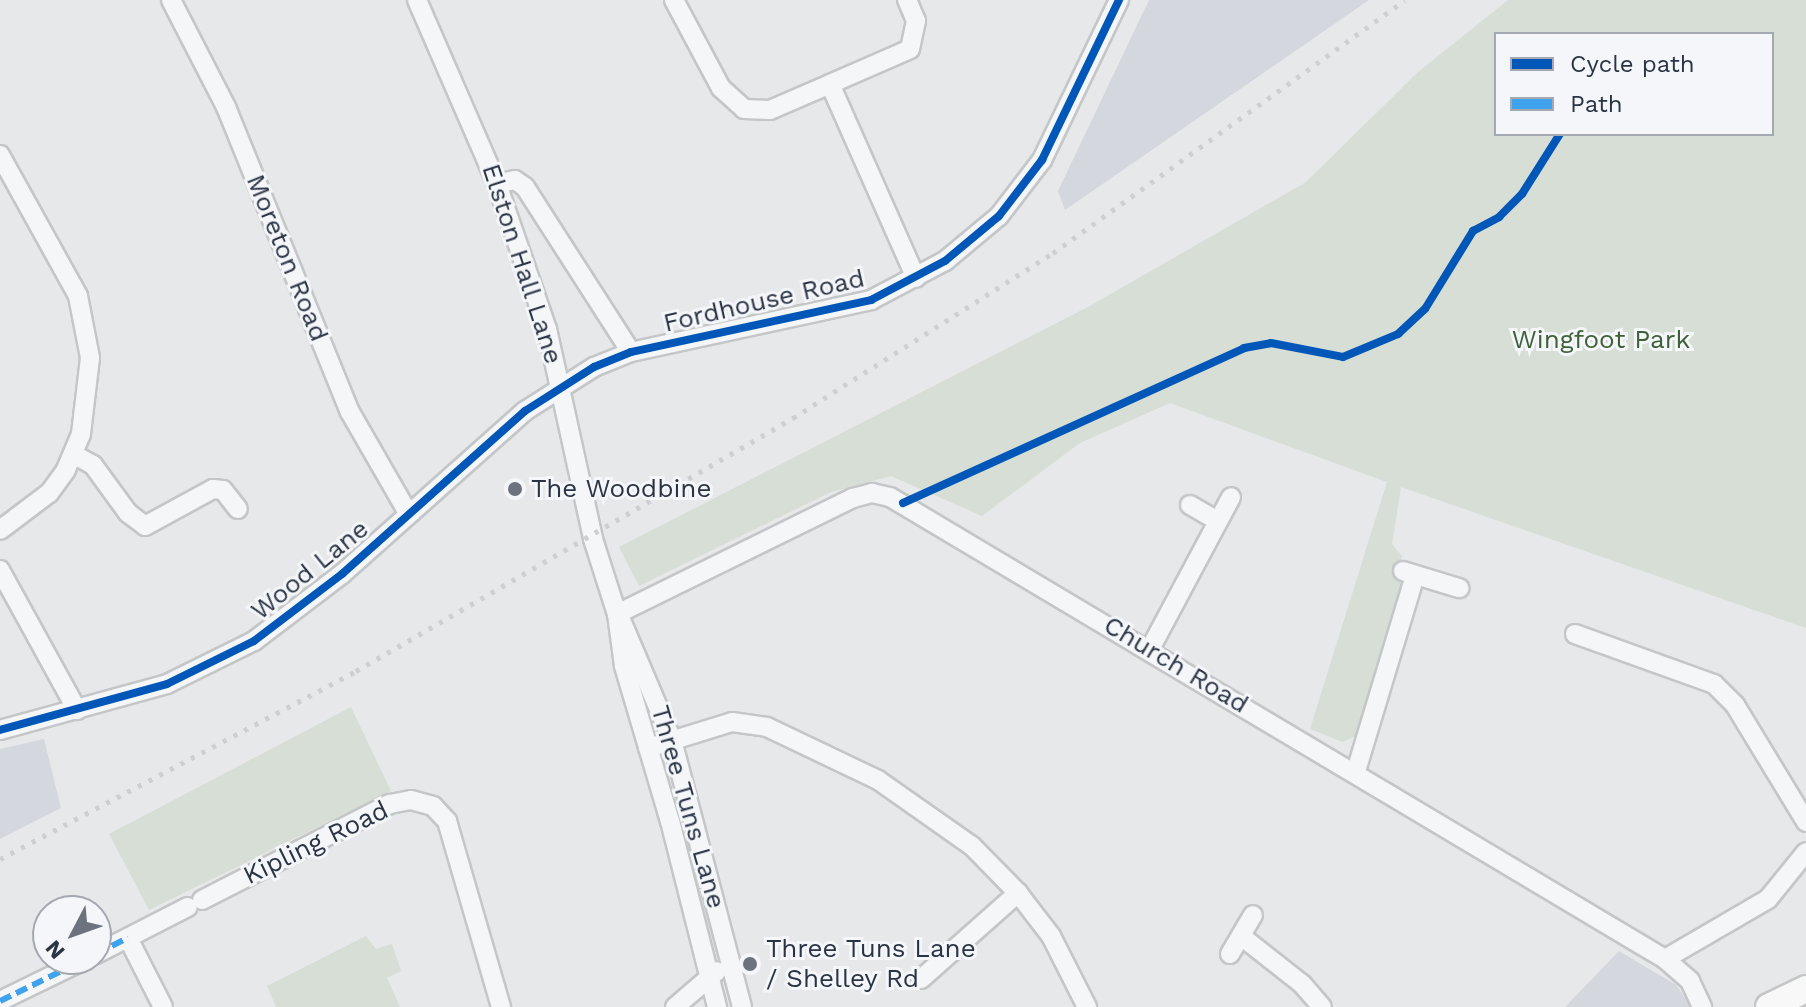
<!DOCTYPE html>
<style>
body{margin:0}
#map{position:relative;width:1806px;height:1007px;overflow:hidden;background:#e6e8ea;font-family:"Work Sans",sans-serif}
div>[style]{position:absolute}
.built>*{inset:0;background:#d4d7dd}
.green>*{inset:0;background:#d6ded6}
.roads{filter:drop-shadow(2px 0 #c4c6c8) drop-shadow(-2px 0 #c4c6c8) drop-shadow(0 2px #c4c6c8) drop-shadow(0 -2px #c4c6c8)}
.minor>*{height:18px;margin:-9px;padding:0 9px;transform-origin:9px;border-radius:9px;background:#f5f6f7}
.highway>*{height:26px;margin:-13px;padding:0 13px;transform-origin:13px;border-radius:13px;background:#f8f8f8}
.rail>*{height:5px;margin-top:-2.5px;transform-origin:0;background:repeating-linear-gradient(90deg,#cecfd2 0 4px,transparent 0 12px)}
.quiet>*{height:6px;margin-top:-3px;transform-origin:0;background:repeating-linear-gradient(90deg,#3ea3ec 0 12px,transparent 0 18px)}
.cycleway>*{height:8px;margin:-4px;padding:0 4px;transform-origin:4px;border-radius:4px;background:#0057b8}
.dots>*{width:22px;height:22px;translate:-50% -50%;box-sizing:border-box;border:4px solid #f4f6f9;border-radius:50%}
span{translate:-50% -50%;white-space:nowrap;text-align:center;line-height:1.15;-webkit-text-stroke:6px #f4f6f9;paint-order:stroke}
.street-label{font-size:26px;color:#2b3445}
.park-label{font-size:26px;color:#3f6138}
.poi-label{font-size:26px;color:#2b3445}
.left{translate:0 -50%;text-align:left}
.legend{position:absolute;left:1494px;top:32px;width:280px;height:104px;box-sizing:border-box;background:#f4f6f9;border:2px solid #a4a8b1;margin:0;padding:10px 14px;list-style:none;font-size:24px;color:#2b3445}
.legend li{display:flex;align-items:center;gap:16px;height:40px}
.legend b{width:40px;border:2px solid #a4a8b1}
.north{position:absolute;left:32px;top:895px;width:80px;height:80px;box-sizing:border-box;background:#f4f6f9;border:2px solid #a4a8b1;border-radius:50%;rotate:229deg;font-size:22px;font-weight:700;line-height:32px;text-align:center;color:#2b3445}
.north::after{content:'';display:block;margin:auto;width:28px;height:36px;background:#6c737f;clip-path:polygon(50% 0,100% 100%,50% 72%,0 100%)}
</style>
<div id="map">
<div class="built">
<div style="clip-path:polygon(1149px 0,1369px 0,1065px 210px,1058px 191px)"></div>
<div style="clip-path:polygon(44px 739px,61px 808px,0 839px,0 749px)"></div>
<div style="clip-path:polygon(1619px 951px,1676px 985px,1691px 1007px,1565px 1007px)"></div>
</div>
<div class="green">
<div style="clip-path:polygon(evenodd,1508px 0,1806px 0,1806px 628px,1401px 487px,1392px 544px,1402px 556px,1396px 578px,1405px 588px,1361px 733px,1343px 742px,1310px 729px,1387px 482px,1170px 403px,1080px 443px,982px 516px,891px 476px,831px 492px,639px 586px,619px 547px,1088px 307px,1306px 182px,1418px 72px,1508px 0,1496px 34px,1772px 34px,1772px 134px,1496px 134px,1496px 34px)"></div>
<div style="clip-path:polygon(351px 707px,391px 791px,149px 910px,109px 834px)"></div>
<div style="clip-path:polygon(366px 936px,376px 949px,392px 944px,401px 971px,387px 978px,400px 1007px,276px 1007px,267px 986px)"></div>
</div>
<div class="roads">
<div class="minor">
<div style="left:171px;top:0;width:120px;rotate:62.8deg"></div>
<div style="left:226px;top:107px;width:329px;rotate:67.9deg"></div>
<div style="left:350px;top:412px;width:116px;rotate:60.1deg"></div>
<div style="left:417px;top:0;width:201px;rotate:66.5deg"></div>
<div style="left:497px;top:184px;width:153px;rotate:71deg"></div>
<div style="left:547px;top:329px;width:215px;rotate:77.6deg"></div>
<div style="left:593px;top:539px;width:79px;rotate:72.3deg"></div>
<div style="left:617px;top:614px;width:52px;rotate:82.3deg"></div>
<div style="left:624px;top:666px;width:162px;rotate:73.5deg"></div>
<div style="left:670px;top:821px;width:192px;rotate:75.8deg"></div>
<div style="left:674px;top:0;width:100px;rotate:61.9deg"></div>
<div style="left:721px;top:88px;width:31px;rotate:42deg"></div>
<div style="left:744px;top:109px;width:26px;rotate:2deg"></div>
<div style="left:770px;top:110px;width:65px;rotate:-23.4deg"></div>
<div style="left:830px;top:84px;width:212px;rotate:66.1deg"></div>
<div style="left:830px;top:84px;width:87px;rotate:-23.6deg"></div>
<div style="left:910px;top:49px;width:29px;rotate:-78deg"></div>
<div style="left:916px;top:21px;width:23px;rotate:-113deg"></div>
<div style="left:0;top:155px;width:161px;rotate:61deg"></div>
<div style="left:78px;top:296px;width:63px;rotate:79deg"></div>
<div style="left:90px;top:358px;width:77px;rotate:96.8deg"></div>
<div style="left:81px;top:434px;width:39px;rotate:113deg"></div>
<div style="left:66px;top:470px;width:29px;rotate:126deg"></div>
<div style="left:49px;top:493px;width:61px;rotate:142.9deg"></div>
<div style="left:497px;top:184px;width:18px;rotate:-13deg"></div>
<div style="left:515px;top:180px;width:12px;rotate:35deg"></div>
<div style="left:525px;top:187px;width:196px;rotate:57.3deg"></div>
<div style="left:73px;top:454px;width:23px;rotate:29deg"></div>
<div style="left:93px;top:465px;width:59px;rotate:53.9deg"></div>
<div style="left:128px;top:513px;width:21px;rotate:37deg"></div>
<div style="left:145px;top:526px;width:77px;rotate:-28.6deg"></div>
<div style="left:213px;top:489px;width:10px;rotate:6deg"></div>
<div style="left:223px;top:490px;width:24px;rotate:52deg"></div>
<div style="left:1190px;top:505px;width:32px;rotate:30deg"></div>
<div style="left:0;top:570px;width:160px;rotate:61.2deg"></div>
<div style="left:1403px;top:571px;width:59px;rotate:16.9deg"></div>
<div style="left:617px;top:614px;width:263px;rotate:-26.2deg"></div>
<div style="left:853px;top:498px;width:20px;rotate:-15deg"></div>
<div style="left:872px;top:493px;width:18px;rotate:13deg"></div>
<div style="left:890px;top:497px;width:902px;rotate:30.8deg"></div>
<div style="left:1665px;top:959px;width:33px;rotate:41deg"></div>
<div style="left:1690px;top:981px;width:29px;rotate:65deg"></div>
<div style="left:621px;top:620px;width:130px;rotate:67deg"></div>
<div style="left:672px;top:740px;width:276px;rotate:75.3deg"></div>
<div style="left:1575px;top:634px;width:148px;rotate:19.8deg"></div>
<div style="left:1714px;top:684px;width:30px;rotate:45deg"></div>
<div style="left:1735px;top:705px;width:137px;rotate:58.7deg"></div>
<div style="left:1150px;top:649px;width:172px;rotate:-61.9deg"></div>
<div style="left:0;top:730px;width:173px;rotate:-15.4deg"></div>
<div style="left:167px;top:684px;width:97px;rotate:-26.3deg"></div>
<div style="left:254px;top:641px;width:111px;rotate:-37.3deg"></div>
<div style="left:342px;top:574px;width:245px;rotate:-41.7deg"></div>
<div style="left:525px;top:411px;width:82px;rotate:-32.5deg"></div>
<div style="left:594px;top:367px;width:40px;rotate:-22deg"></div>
<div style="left:631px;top:352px;width:246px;rotate:-12.2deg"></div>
<div style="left:871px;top:300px;width:84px;rotate:-27.8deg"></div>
<div style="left:945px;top:261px;width:70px;rotate:-39.8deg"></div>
<div style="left:999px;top:216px;width:71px;rotate:-52.5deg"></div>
<div style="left:1042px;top:160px;width:178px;rotate:-64.3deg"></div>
<div style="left:648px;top:748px;width:88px;rotate:-17.2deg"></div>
<div style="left:732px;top:722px;width:35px;rotate:8deg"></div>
<div style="left:767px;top:727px;width:123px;rotate:25.5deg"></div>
<div style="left:878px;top:780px;width:115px;rotate:35.1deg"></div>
<div style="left:972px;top:846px;width:66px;rotate:45.6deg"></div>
<div style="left:1018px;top:893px;width:54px;rotate:52.5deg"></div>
<div style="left:1051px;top:936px;width:80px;rotate:63.1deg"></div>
<div style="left:1356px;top:771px;width:204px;rotate:-73.2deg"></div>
<div style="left:202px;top:900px;width:211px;rotate:-27.1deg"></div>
<div style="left:390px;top:804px;width:21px;rotate:-11deg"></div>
<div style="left:411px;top:800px;width:23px;rotate:15deg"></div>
<div style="left:433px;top:806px;width:21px;rotate:47deg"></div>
<div style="left:447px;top:821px;width:194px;rotate:73.8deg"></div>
<div style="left:1241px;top:936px;width:78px;rotate:38.2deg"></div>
<div style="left:1302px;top:984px;width:30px;rotate:49deg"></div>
<div style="left:128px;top:938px;width:77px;rotate:63.1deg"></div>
<div style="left:96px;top:954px;width:103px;rotate:-27.1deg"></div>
<div style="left:1230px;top:954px;width:45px;rotate:-59.5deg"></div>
<div style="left:1665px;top:959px;width:119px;rotate:-30.2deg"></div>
<div style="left:1768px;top:899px;width:60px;rotate:-51deg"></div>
<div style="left:921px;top:979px;width:130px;rotate:-41.6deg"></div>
<div style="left:0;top:1001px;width:96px;rotate:-26deg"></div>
<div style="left:675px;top:1007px;width:55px;rotate:-40.6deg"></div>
</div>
<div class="highway">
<div style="left:1769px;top:1007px;width:41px;rotate:-25.9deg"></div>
</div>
</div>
<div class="rail">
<div style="left:0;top:859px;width:403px;rotate:-27.8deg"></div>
<div style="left:356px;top:671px;width:505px;rotate:-30.07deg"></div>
<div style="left:793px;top:418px;width:308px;rotate:-32.4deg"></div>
<div style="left:1053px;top:253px;width:433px;rotate:-35.7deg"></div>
</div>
<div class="quiet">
<div style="left:96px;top:954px;width:36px;rotate:-27deg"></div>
<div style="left:0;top:1001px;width:96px;rotate:-26deg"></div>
</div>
<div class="cycleway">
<div style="left:903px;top:503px;width:375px;rotate:-24.4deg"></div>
<div style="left:1244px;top:348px;width:27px;rotate:-10deg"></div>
<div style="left:1271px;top:343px;width:73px;rotate:11deg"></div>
<div style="left:1343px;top:357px;width:60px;rotate:-22.7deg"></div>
<div style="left:1398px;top:334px;width:37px;rotate:-43deg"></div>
<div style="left:1425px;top:309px;width:92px;rotate:-58.4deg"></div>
<div style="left:1473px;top:231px;width:30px;rotate:-28deg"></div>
<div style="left:1499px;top:217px;width:33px;rotate:-45deg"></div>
<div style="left:1522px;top:194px;width:71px;rotate:-57.7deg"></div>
<div style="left:0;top:730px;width:173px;rotate:-15.4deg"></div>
<div style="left:167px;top:684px;width:97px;rotate:-26.3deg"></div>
<div style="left:254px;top:641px;width:111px;rotate:-37.3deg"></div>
<div style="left:342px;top:574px;width:245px;rotate:-41.7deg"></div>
<div style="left:525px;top:411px;width:82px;rotate:-32.5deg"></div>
<div style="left:594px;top:367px;width:40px;rotate:-22deg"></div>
<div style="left:631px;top:352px;width:246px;rotate:-12.2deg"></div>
<div style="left:871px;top:300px;width:84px;rotate:-27.8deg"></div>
<div style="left:945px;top:261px;width:70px;rotate:-39.8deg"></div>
<div style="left:999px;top:216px;width:71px;rotate:-52.5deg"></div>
<div style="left:1042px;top:160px;width:178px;rotate:-64.3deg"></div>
</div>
<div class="dots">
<div style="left:515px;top:489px;background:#6c737f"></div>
<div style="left:750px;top:964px;background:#6c737f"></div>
</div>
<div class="street-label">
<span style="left:287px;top:258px;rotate:68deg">Moreton Road</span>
<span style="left:522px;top:264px;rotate:72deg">Elston Hall Lane</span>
<span style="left:764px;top:301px;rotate:-13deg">Fordhouse Road</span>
<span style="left:310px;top:570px;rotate:-39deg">Wood Lane</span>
<span style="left:1176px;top:665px;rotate:31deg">Church Road</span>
<span style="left:688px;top:807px;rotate:74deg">Three Tuns Lane</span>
<span style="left:316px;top:843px;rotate:-26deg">Kipling Road</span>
</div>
<div class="park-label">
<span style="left:1601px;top:340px">Wingfoot Park</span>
</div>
<div class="poi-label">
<span class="left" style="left:531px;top:489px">The Woodbine</span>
<span class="left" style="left:766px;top:964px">Three Tuns Lane<br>/ Shelley Rd</span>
</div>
<ul class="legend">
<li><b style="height:10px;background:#0057b8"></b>Cycle path</li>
<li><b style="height:10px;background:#3ea3ec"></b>Path</li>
</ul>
<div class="north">N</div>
</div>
